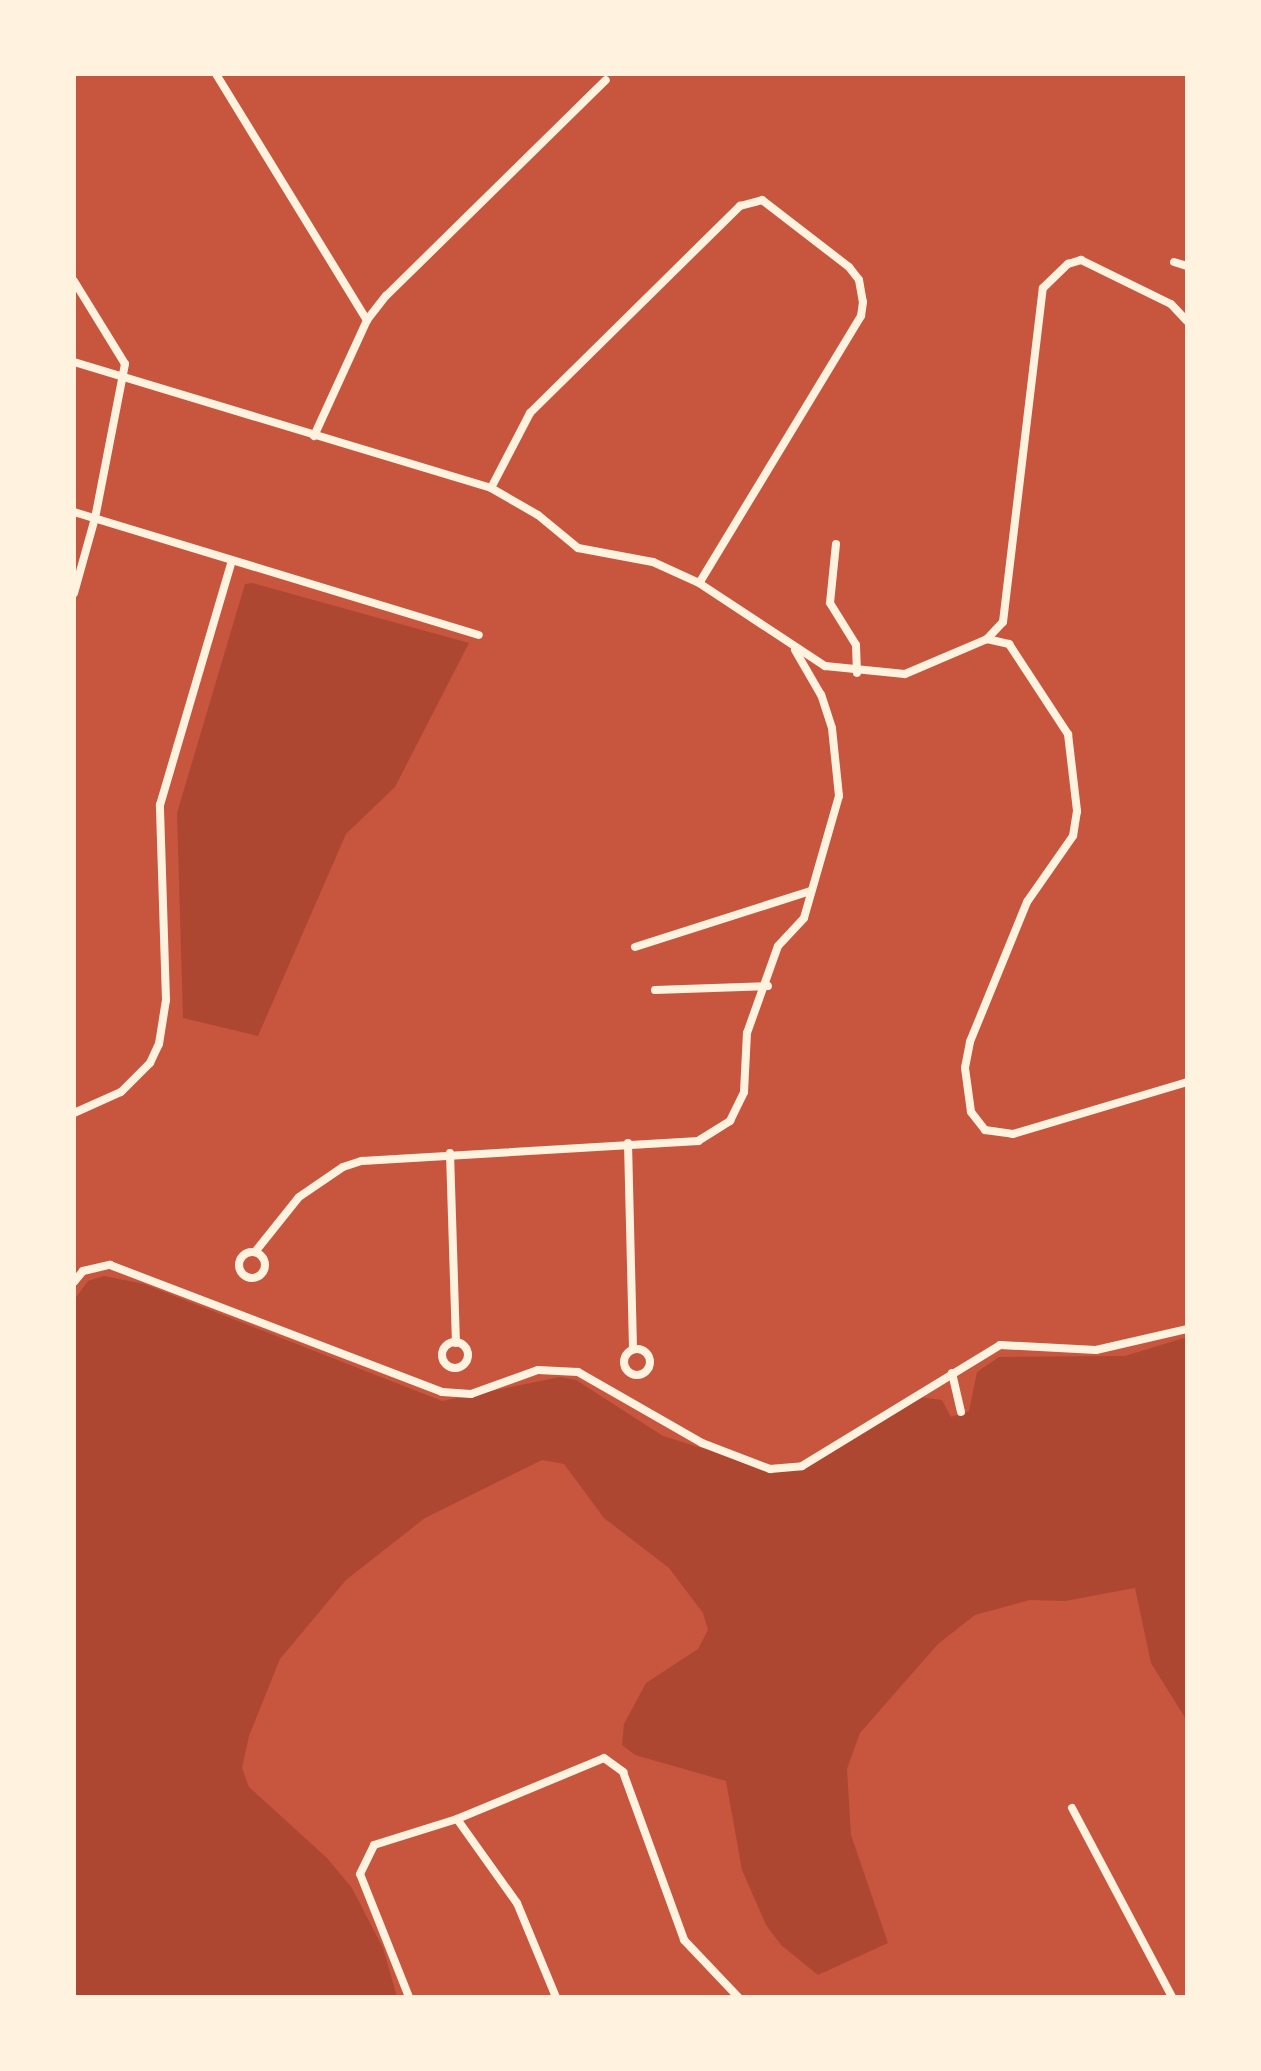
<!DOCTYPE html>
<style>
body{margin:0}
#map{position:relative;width:1261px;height:2071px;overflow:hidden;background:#c8553d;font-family:"PT Sans",sans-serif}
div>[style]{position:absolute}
.green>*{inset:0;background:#ae4732}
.minor>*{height:8px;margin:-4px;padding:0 4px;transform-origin:4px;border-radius:4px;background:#fff3e0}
.minor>.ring{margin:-4px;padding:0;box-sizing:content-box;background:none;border:8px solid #fff3e0;border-radius:50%}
span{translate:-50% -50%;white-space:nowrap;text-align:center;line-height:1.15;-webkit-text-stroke:8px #fff3e0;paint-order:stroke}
.frame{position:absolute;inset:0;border:76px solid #fff3e0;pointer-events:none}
</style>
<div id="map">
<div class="green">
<div style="clip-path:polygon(252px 583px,469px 643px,395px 787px,346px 834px,258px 1036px,183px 1018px,177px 813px,245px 584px)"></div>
<div style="clip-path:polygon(104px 1276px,144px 1284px,442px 1401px,560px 1377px,576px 1380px,663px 1436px,763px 1467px,805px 1461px,919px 1397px,942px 1400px,951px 1417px,969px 1411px,977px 1372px,999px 1357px,1125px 1356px,1187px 1337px,1187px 1721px,1151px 1663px,1135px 1588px,1065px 1601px,1030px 1600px,975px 1615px,938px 1644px,860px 1733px,847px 1769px,851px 1835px,888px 1943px,818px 1975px,781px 1945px,766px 1925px,742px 1870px,726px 1781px,635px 1755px,622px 1745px,624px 1724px,646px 1683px,698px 1649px,708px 1630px,703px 1613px,669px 1568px,604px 1518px,564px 1464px,542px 1460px,425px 1518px,346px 1580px,280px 1659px,249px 1736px,242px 1768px,249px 1787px,327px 1858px,352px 1888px,383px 1948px,397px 1997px,74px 1997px,74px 1300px,88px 1281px)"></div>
</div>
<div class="minor">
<div style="left:216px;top:74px;width:289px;rotate:58.5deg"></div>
<div style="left:1174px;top:262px;width:14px;rotate:17deg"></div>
<div style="left:74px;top:281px;width:97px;rotate:58.4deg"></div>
<div style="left:125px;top:364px;width:157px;rotate:101deg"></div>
<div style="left:95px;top:518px;width:78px;rotate:105.6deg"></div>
<div style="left:74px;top:362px;width:436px;rotate:16.8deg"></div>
<div style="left:491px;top:488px;width:54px;rotate:29.9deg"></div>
<div style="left:538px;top:515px;width:52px;rotate:39.5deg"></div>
<div style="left:578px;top:548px;width:76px;rotate:10.6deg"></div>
<div style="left:653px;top:562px;width:51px;rotate:24.5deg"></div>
<div style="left:699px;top:583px;width:151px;rotate:33.4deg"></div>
<div style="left:825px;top:666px;width:80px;rotate:5.7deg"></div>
<div style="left:905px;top:674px;width:89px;rotate:-23.1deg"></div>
<div style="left:987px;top:639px;width:23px;rotate:-47deg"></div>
<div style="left:1003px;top:622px;width:336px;rotate:-83.2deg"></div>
<div style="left:1043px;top:288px;width:35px;rotate:-44deg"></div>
<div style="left:1068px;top:264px;width:14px;rotate:-17deg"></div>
<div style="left:1081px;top:260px;width:100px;rotate:26.1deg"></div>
<div style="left:1171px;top:304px;width:23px;rotate:47deg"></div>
<div style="left:314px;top:436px;width:128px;rotate:-65.4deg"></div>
<div style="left:367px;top:320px;width:31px;rotate:-52deg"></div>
<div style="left:386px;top:296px;width:308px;rotate:-44.5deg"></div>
<div style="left:491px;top:488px;width:85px;rotate:-62.5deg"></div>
<div style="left:530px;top:413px;width:295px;rotate:-44.6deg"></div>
<div style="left:740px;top:206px;width:23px;rotate:-15deg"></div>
<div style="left:762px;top:200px;width:110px;rotate:37.6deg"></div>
<div style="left:849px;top:267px;width:16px;rotate:52deg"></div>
<div style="left:859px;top:280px;width:22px;rotate:80deg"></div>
<div style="left:863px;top:302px;width:14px;rotate:98deg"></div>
<div style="left:861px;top:316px;width:312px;rotate:121.2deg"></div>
<div style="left:74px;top:512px;width:423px;rotate:16.9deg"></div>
<div style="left:836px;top:544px;width:59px;rotate:95.8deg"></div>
<div style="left:830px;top:603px;width:49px;rotate:58.2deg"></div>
<div style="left:856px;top:645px;width:28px;rotate:88deg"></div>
<div style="left:987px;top:639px;width:23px;rotate:13deg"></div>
<div style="left:1009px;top:644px;width:108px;rotate:56.8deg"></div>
<div style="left:1068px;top:734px;width:78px;rotate:83.3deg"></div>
<div style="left:1077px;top:811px;width:25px;rotate:99deg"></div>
<div style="left:1073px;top:836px;width:80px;rotate:124.9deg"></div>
<div style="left:1027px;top:902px;width:151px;rotate:112.2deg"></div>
<div style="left:970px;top:1042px;width:26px;rotate:101deg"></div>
<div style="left:965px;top:1068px;width:44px;rotate:82.2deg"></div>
<div style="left:971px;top:1112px;width:23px;rotate:52deg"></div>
<div style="left:985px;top:1130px;width:28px;rotate:8deg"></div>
<div style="left:1013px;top:1134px;width:182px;rotate:-16.6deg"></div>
<div style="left:635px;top:947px;width:185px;rotate:-17.7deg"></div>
<div style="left:655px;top:990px;width:113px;rotate:-2deg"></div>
<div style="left:74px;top:1113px;width:51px;rotate:-24.1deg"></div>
<div style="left:121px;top:1092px;width:41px;rotate:-45deg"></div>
<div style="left:150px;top:1063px;width:21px;rotate:-65deg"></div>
<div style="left:159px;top:1044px;width:45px;rotate:-81deg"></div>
<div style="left:166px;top:1000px;width:195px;rotate:-91.8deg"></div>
<div style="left:160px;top:805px;width:255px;rotate:-73.6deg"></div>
<div style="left:628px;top:1143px;width:206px;rotate:88.6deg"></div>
<div style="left:450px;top:1153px;width:190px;rotate:88.2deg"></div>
<div style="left:255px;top:1252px;width:70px;rotate:-51.3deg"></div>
<div style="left:299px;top:1197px;width:53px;rotate:-34.3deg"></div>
<div style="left:343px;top:1167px;width:20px;rotate:-18deg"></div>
<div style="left:362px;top:1161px;width:337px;rotate:-3.4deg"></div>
<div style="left:698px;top:1141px;width:38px;rotate:-32deg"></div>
<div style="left:730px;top:1121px;width:32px;rotate:-64deg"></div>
<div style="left:744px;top:1092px;width:59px;rotate:-87.1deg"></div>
<div style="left:747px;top:1033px;width:92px;rotate:-70.4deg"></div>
<div style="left:778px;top:946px;width:38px;rotate:-47deg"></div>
<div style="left:804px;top:918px;width:127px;rotate:-74deg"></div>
<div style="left:839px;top:796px;width:68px;rotate:-95.9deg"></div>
<div style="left:832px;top:728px;width:35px;rotate:-108deg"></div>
<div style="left:821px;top:695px;width:52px;rotate:-120deg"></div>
<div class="ring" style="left:239px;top:1252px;width:18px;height:18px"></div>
<div style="left:74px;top:1282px;width:14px;rotate:-51deg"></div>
<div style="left:83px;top:1271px;width:28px;rotate:-13deg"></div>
<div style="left:110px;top:1265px;width:355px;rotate:20.9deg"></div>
<div style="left:442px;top:1392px;width:29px;rotate:4deg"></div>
<div style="left:471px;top:1394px;width:71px;rotate:-19.7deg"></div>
<div style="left:538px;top:1370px;width:40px;rotate:2.9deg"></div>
<div style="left:578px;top:1372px;width:143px;rotate:29.8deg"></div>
<div style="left:702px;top:1443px;width:73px;rotate:20.9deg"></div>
<div style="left:770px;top:1469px;width:32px;rotate:-5deg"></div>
<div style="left:802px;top:1466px;width:232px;rotate:-31.4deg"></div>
<div style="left:1000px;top:1345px;width:96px;rotate:3deg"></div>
<div style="left:1096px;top:1350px;width:93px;rotate:-13deg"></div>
<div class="ring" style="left:442px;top:1342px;width:18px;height:18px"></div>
<div class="ring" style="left:624px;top:1349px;width:18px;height:18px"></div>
<div style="left:952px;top:1373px;width:40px;rotate:77deg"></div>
<div style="left:1072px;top:1808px;width:214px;rotate:62.1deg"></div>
<div style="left:457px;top:1819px;width:103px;rotate:54.5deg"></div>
<div style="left:517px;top:1903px;width:102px;rotate:67.5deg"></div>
<div style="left:409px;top:1997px;width:132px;rotate:-111.7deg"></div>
<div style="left:360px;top:1874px;width:32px;rotate:-64deg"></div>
<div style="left:374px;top:1845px;width:87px;rotate:-17.4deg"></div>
<div style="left:457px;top:1819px;width:159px;rotate:-22.5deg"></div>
<div style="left:604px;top:1758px;width:24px;rotate:36deg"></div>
<div style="left:623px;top:1772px;width:179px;rotate:70deg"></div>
<div style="left:684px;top:1940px;width:79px;rotate:46.5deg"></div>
</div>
<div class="frame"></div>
</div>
